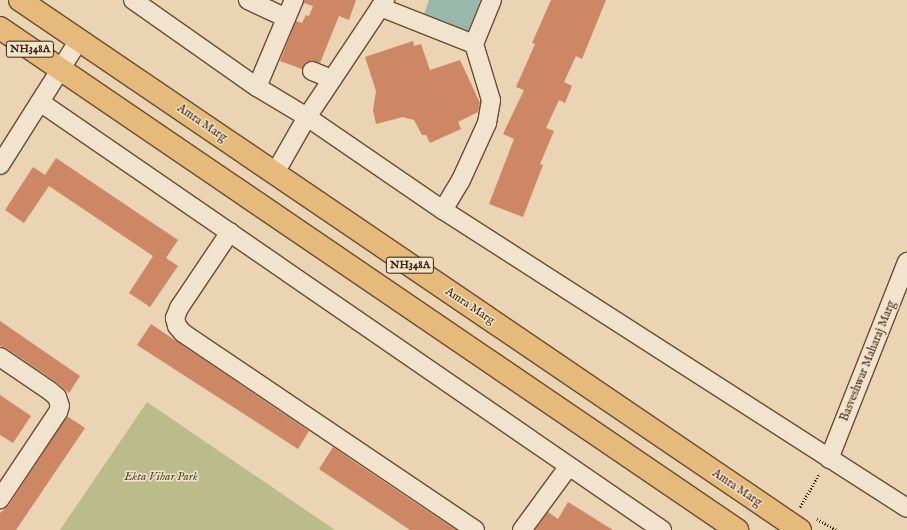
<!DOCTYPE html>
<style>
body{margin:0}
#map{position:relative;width:907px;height:530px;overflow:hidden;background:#ead4b4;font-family:"IM FELL English",serif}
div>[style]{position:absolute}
.green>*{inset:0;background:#babc8b}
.water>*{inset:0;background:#98b8ac}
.building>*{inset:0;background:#cd8765}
.path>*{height:2.5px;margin-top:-1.25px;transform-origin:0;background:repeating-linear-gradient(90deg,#3b2005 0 1px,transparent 0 3px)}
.roads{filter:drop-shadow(1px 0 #674d31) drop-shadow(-1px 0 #674d31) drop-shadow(0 1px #674d31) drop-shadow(0 -1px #674d31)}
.minor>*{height:18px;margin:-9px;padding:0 9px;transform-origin:9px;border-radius:9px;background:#f1e3ce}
.trunk>*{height:22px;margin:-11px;padding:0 11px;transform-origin:11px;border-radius:11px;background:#e5ba7a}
span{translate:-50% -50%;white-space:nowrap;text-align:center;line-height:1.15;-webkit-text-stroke:3px #f1e3ce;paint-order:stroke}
.shield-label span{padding:1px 3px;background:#f1e3ce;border:1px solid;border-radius:3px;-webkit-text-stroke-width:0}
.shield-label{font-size:11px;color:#3b2005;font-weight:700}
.street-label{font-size:12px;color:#3b2005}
.park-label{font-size:12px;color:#5b4726;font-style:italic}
</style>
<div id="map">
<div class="green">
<div style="clip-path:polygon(147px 402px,335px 530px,60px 530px)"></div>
</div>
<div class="water">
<div style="clip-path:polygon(429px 0,481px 0,468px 31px,424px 14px)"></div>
</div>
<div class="building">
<div style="clip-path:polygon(304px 0,356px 0,349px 20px,339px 16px,320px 63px,310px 61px,305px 63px,302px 69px,280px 61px,296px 21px,302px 23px,306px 15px,309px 16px,313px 6px,304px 3px)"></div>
<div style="clip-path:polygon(551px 0,606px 0,582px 59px,576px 56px,564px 82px,572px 86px,565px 103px,559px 100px,546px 128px,554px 131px,540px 164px,543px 165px,523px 217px,489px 204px,514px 139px,503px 134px,524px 90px,516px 87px,535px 44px,532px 43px)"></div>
<div style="clip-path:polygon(413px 41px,414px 46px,421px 44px,430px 70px,460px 60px,480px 103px,478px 112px,458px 122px,461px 129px,430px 143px,426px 135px,422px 135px,414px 120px,403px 117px,376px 124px,373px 110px,376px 91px,365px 57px)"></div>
<div style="clip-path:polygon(56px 158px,178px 240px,166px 258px,178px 266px,150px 307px,129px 293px,153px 256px,49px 186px,24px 223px,5px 210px,33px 167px,45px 175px)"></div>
<div style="clip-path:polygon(0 321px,80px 376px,69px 393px,56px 382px,6px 348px,0 346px)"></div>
<div style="clip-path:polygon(151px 324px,309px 431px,298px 449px,137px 345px)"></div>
<div style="clip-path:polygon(0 395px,31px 416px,13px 443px,0 435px)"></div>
<div style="clip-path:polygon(67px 416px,85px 428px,16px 530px,0 530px,0 513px,9px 505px)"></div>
<div style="clip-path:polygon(333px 447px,353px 461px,456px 530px,410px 530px,319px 469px)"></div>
<div style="clip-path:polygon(568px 502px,613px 530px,535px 530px,548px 512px,558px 519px)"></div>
</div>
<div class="path">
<div style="left:800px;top:507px;width:39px;rotate:-60deg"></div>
<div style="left:817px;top:519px;width:23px;rotate:29deg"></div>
</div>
<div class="roads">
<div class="minor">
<div style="left:133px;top:0;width:151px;rotate:35.1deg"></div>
<div style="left:257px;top:87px;width:58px;rotate:31deg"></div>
<div style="left:307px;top:117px;width:165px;rotate:34.4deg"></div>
<div style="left:443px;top:210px;width:551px;rotate:32.71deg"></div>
<div style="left:248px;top:0;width:42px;rotate:25.3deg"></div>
<div style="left:380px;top:7px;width:101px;rotate:21.5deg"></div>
<div style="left:312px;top:71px;width:22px;rotate:22deg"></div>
<div style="left:257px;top:87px;width:95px;rotate:-67deg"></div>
<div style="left:40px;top:102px;width:755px;rotate:34.53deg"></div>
<div style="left:0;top:165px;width:148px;rotate:-57.7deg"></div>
<div style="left:275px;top:173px;width:64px;rotate:-60.3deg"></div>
<div style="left:307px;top:117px;width:141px;rotate:-56.3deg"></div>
<div style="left:443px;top:210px;width:35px;rotate:-59deg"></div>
<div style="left:461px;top:180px;width:63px;rotate:-65.5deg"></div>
<div style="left:487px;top:123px;width:23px;rotate:-80deg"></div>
<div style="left:491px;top:100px;width:59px;rotate:-106.9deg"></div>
<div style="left:474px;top:44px;width:48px;rotate:-67.8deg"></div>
<div style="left:230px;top:232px;width:92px;rotate:123.9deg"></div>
<div style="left:179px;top:308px;width:11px;rotate:112deg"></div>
<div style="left:175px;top:318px;width:8px;rotate:76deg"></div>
<div style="left:177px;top:326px;width:9px;rotate:49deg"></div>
<div style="left:183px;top:333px;width:352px;rotate:34deg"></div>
<div style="left:0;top:357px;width:60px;rotate:34.2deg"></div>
<div style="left:50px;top:391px;width:9px;rotate:41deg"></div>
<div style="left:57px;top:397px;width:9px;rotate:72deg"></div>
<div style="left:60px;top:406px;width:6px;rotate:108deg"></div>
<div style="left:58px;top:412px;width:105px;rotate:123.7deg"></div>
<div style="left:829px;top:459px;width:212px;rotate:-68.4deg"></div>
<div style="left:522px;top:530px;width:79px;rotate:-53.7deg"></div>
</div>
<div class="trunk">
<div style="left:20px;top:0;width:943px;rotate:34.2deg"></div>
<div style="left:0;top:28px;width:892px;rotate:34.26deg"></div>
</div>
</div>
<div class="shield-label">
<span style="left:30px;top:49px">NH348A</span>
<span style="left:410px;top:265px">NH348A</span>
</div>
<div class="street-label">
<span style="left:202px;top:123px;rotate:34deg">Amra Marg</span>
<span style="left:470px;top:306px;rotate:34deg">Amra Marg</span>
<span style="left:868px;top:361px;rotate:-68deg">Basveshwar Maharaj Marg</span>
<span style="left:737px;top:488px;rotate:34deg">Amra Marg</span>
</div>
<div class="park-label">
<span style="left:161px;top:477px">Ekta Vihar Park</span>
</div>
</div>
